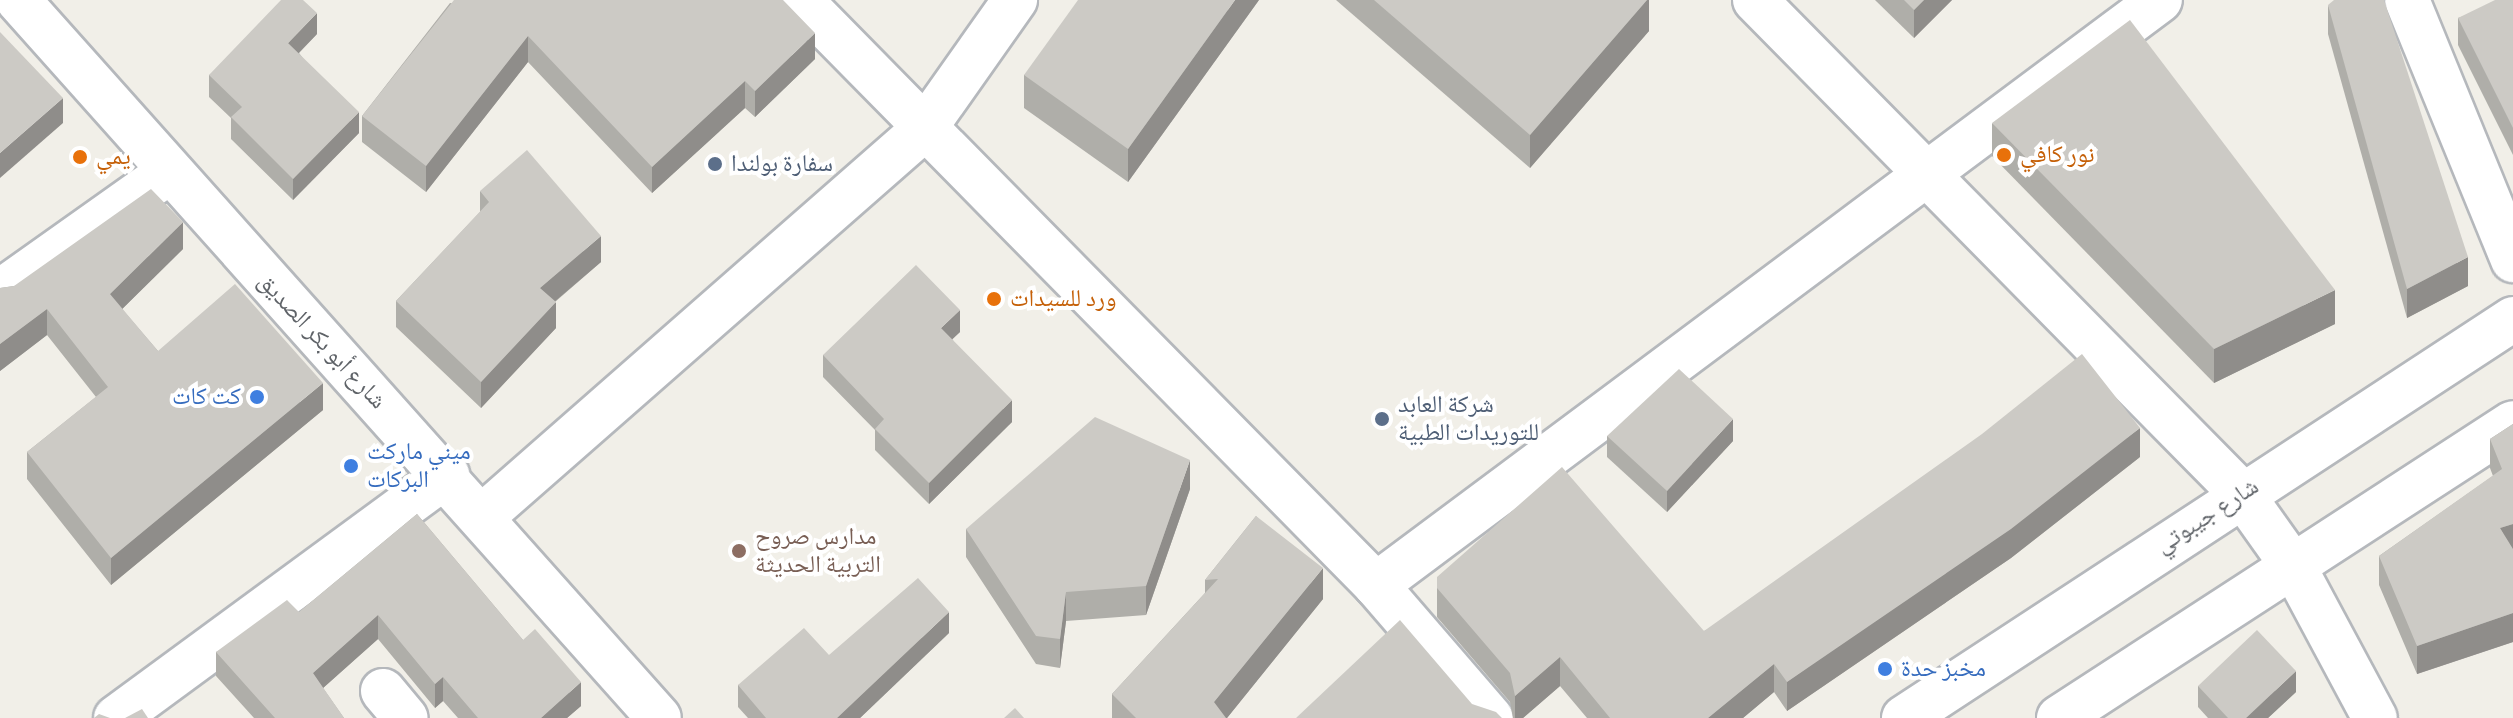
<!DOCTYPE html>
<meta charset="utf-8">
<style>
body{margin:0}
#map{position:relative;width:2513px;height:718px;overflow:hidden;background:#f1efe8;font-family:"Source Sans 3","Noto Naskh Arabic",sans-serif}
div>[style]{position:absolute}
.roads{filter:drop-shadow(2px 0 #b5b8bc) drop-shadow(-2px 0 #b5b8bc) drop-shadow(0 2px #b5b8bc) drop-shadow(0 -2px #b5b8bc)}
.minor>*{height:44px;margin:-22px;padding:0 22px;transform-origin:22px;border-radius:22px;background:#fff}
.tertiary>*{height:44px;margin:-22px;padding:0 22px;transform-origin:22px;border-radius:22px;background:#fff}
.wall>*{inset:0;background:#afaea9}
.shaded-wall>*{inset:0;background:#8f8d8a}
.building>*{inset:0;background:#cccac5}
.dots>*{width:22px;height:22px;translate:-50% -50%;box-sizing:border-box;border:4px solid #fff;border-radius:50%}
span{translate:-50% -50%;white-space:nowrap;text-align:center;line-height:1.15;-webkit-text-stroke:8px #fff;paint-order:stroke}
.food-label{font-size:24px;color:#c56008}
.left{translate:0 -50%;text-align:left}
.service-label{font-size:24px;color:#4e5e75}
.street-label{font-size:24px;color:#5f6368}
.shop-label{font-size:24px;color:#366cbe}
.right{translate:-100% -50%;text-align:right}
.education-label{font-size:24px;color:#785e54}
</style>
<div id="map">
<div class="roads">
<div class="minor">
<div style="left:18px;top:0;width:962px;rotate:48.24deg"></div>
<div style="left:800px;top:0;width:821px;rotate:45.44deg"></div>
<div style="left:1376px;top:585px;width:176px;rotate:49.2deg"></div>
<div style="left:1755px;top:0;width:692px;rotate:45.41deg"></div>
<div style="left:2241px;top:493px;width:93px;rotate:54.6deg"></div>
<div style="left:2295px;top:569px;width:169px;rotate:61.8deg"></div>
<div style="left:2407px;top:0;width:281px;rotate:67.8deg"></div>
<div style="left:0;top:292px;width:204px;rotate:-35.4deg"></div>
<div style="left:484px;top:515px;width:585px;rotate:-41.26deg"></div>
<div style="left:924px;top:129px;width:158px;rotate:-54.8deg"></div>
<div style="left:1376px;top:585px;width:978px;rotate:-36.73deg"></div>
<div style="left:383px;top:691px;width:35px;rotate:50deg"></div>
<div style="left:116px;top:718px;width:411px;rotate:-36.3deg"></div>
</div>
<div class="tertiary">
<div style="left:1904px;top:718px;width:728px;rotate:-33.23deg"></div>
<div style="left:2059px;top:718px;width:541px;rotate:-33.01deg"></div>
</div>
</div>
<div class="wall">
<div style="clip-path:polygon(1259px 0,1128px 182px,1024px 108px,1024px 75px)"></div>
<div style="clip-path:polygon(1336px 0,1649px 0,1649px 31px,1530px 168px)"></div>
<div style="clip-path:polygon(1875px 0,1952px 0,1914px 38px)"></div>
<div style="clip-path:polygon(2513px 0,2513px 155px,2458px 45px,2458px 18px)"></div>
<div style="clip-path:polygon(450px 3px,815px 59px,755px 117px,745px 108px,652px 193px,528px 62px,426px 192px,362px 142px,362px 116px)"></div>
<div style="clip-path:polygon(2328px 5px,2468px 286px,2407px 318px,2328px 34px)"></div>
<div style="clip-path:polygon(317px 34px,299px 53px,359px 133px,293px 200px,231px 139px,231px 118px,209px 97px,209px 75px)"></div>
<div style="clip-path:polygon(1992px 123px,2335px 324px,2214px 383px,1992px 156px)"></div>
<div style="clip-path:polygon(480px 191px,601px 262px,555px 302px,556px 328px,481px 408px,396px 327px,396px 301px,480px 212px)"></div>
<div style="clip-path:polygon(183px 249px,122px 309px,158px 351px,323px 410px,111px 585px,27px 479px,27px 452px,96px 397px,47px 335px,0 371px,0 288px,14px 286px)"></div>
<div style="clip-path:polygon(960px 332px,952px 339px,1012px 422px,929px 504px,875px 450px,875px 430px,823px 377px,823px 355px)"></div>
<div style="clip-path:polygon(2513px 424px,2513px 642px,2417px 674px,2379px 585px,2379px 556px,2493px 476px,2490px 468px,2490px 439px)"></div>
<div style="clip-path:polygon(1607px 436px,1733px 441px,1667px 512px,1607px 457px)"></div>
<div style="clip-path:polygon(2140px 457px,2011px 558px,1787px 711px,1774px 692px,1743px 718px,1587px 718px,1560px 686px,1523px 718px,1513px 718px,1510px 702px,1437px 617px,1437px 577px,1704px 631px)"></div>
<div style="clip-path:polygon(1190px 489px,1146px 615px,1066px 621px,1060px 668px,1036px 664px,966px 557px,966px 529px)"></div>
<div style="clip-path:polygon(417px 514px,523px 640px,581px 706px,567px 718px,458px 718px,443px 701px,435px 708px,378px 639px,323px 688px,344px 718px,254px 718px,216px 676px,216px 652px,299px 612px)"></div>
<div style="clip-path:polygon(1256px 516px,1323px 599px,1227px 718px,1112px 718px,1112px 694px,1205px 593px,1205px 580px)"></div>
<div style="clip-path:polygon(949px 633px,860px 718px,748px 718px,738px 707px,738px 685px,829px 655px)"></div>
<div style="clip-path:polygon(2198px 686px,2296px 692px,2268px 718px,2208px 718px,2198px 707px)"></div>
</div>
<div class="shaded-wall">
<div style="clip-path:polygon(1235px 0,1259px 0,1128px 182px,1128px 149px)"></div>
<div style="clip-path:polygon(1647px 0,1649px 0,1649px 31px,1530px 168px,1530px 135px)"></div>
<div style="clip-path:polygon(1924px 0,1952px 0,1914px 38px,1914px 10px)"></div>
<div style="clip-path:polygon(317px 13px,317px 34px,288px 64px,288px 43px)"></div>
<div style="clip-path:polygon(815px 33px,815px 59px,755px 117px,755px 91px)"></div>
<div style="clip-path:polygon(528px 36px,528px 62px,426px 192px,426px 166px)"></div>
<div style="clip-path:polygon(745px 81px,745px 108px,652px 193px,652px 167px)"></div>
<div style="clip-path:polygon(63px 98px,63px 123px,0 178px,0 153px)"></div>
<div style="clip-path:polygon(359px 112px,359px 133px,293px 200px,293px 179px)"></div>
<div style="clip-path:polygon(183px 222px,183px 249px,110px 321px,110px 294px)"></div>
<div style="clip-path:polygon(601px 236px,601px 262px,540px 314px,540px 288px)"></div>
<div style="clip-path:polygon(2468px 257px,2468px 286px,2407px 318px,2407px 289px)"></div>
<div style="clip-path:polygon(2335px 290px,2335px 324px,2214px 383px,2214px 349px)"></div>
<div style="clip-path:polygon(556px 302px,556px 328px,481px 408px,481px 382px)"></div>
<div style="clip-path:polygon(47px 309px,47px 335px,0 371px,0 344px)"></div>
<div style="clip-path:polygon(960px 310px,960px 332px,941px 350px,941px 328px)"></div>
<div style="clip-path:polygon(323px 383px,323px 410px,111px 585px,111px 558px)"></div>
<div style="clip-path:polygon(1012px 400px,1012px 422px,929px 504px,929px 483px)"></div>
<div style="clip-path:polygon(1733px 419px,1733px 441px,1667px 512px,1667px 491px)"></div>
<div style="clip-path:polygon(2140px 428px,2140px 457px,2011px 558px,1787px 711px,1787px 682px)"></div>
<div style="clip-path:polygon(1190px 460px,1190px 489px,1146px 615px,1146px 586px)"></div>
<div style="clip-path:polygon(2513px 524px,2513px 553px,2500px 528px)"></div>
<div style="clip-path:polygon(1323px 568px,1323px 599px,1227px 718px,1214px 718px,1214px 702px)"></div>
<div style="clip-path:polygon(1066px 592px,1066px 621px,1060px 668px,1060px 639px)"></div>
<div style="clip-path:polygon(949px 612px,949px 633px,860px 718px,837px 718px)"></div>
<div style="clip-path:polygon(2513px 613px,2513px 642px,2417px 674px,2417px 646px)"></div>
<div style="clip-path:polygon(378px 615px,378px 639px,313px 697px,313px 673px)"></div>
<div style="clip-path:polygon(1560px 657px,1560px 686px,1523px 718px,1515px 718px,1515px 696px)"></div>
<div style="clip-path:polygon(1774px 664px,1774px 692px,1743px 718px,1708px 718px)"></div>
<div style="clip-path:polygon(2296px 671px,2296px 692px,2268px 718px,2246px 718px)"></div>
<div style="clip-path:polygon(443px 677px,443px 701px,435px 708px,435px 684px)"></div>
<div style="clip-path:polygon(581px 682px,581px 706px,567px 718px,541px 718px)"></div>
</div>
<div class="building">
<div style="clip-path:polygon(281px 0,303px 0,317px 13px,288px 43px,359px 112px,293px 179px,231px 117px,242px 107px,209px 75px)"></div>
<div style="clip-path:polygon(454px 0,783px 0,815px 33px,755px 91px,745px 81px,652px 167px,528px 36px,426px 166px,362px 116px)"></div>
<div style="clip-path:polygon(1078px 0,1235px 0,1128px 149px,1024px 75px)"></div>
<div style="clip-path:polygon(1374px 0,1647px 0,1530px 135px)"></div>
<div style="clip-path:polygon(1904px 0,1924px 0,1914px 10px)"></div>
<div style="clip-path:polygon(2334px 0,2384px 0,2468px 257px,2407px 289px,2328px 5px)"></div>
<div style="clip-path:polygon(2495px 0,2513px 0,2513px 128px,2458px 18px)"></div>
<div style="clip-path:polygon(2130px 20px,2335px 290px,2214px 349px,1992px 123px)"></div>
<div style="clip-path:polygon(0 32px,63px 98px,0 153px)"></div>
<div style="clip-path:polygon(527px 150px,601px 236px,540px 288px,556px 302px,481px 382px,396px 301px,489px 202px,480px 191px)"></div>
<div style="clip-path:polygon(151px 189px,183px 222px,110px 294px,158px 351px,235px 284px,323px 383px,111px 558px,27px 452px,108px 387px,47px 309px,0 344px,0 288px,14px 286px)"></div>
<div style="clip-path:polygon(916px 265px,960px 310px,941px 328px,1012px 400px,929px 483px,875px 429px,884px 419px,823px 355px)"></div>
<div style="clip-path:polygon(2082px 354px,2140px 428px,2011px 529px,1787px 682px,1774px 664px,1708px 718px,1610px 718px,1560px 657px,1515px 696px,1510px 673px,1437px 588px,1437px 577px,1562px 467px,1704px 631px,1982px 434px)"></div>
<div style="clip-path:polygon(1679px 369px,1733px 419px,1667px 491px,1607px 436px)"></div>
<div style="clip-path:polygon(1095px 417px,1190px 460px,1146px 586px,1066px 592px,1060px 639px,1036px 636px,966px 529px)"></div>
<div style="clip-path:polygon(2513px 424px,2513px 524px,2500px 528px,2513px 549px,2513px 613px,2417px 646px,2379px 556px,2502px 469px,2490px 439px)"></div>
<div style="clip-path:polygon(417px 514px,523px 640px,535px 629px,581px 682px,541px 718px,478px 718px,443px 677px,435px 684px,378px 615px,313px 673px,344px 718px,275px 718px,216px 652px,287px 600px,299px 612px)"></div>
<div style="clip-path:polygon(1256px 516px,1323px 568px,1214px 702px,1226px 718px,1136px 718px,1112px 694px,1218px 579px,1205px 580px)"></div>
<div style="clip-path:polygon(918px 578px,949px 612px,837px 718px,766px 718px,738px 685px,804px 628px,829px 655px)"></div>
<div style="clip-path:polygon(1400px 620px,1472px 704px,1496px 712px,1502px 718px,1296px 718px)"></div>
<div style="clip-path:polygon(2257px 630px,2296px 671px,2246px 718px,2228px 718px,2198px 686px)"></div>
<div style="clip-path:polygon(1015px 708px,1024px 718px,1004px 718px)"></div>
<div style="clip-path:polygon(142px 709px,148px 718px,125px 718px)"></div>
<div style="clip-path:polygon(99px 714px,110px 718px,94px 718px)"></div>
</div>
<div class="dots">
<div style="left:2004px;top:155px;background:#e8710a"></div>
<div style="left:80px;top:157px;background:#e8710a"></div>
<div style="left:715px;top:164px;background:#5c6f8a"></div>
<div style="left:994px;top:299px;background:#e8710a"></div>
<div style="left:257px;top:397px;background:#3f7fe0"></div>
<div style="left:1382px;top:419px;background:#5c6f8a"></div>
<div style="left:351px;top:466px;background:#3f7fe0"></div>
<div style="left:739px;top:551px;background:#8d6e63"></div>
<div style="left:1885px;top:669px;background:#3f7fe0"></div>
</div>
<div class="food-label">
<span class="left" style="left:2020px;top:155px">نور كافي</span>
<span class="left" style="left:96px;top:157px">يمي</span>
<span class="left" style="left:1010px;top:299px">ورد للسيدات</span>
</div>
<div class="service-label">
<span class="left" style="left:731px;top:164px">سفارة بولندا</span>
<span class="left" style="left:1398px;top:419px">شركة العابد<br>للتوريدات الطبية</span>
</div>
<div class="street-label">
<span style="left:322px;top:341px;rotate:47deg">شارع أبو بكر الصديق</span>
<span style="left:2207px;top:516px;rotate:-33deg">شارع جيبوتي</span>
</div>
<div class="shop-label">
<span class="right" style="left:241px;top:397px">كت كات</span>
<span class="left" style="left:367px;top:466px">ميني ماركت<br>البركات</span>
<span class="left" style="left:1901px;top:669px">مخبز حدة</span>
</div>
<div class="education-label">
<span class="left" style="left:755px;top:551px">مدارس صروح<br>التربية الحديثة</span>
</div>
</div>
